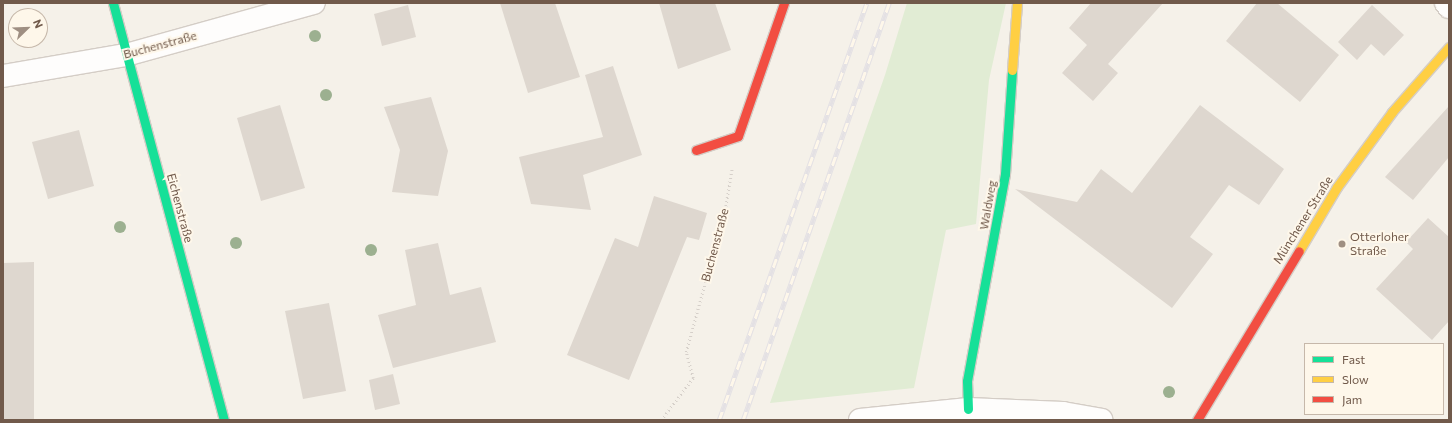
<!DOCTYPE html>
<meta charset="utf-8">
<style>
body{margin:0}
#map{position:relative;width:1452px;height:423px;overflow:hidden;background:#f5f1e9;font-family:Commissioner,sans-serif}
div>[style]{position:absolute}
.green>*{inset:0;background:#e1ecd4}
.building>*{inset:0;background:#ded7cf}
.path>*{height:2.5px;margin-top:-1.25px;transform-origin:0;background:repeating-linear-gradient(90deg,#d6d0ca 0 1px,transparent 0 4px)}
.roads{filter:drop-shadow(1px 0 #d4cdc6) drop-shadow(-1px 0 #d4cdc6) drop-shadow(0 1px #d4cdc6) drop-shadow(0 -1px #d4cdc6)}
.street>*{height:22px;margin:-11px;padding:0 11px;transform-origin:11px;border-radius:11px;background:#fefdfc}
.fast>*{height:9px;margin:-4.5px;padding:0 4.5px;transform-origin:4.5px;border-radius:4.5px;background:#16e098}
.slow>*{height:9px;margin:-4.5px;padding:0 4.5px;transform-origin:4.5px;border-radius:4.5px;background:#ffcf43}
.jam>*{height:9px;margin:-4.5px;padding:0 4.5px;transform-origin:4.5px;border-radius:4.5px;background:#f24e42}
.rail>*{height:4.5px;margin-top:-2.25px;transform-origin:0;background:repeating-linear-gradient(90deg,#fef7ea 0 9px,#e4e1e4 0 18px);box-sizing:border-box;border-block:1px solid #e4e1e4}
.trees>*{width:12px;height:12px;margin:-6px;border-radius:50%;background:#9cb090}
.dots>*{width:11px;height:11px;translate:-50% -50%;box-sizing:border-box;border:2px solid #fef7ea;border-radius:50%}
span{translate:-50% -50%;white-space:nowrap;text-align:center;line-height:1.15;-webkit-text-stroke:4px #fef7ea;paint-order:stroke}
.street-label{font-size:12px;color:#715a4b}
.poi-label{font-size:12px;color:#715a4b}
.left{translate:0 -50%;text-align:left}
.frame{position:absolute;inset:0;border:4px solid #715a4b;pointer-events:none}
.legend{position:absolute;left:1304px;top:343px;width:140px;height:72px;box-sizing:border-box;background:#fef7ea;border:1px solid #c6b8aa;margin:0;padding:5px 7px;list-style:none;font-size:12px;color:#715a4b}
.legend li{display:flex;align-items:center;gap:8px;height:20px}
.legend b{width:20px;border:1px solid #c6b8aa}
.north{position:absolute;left:8px;top:8px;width:40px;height:40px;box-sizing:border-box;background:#fef7ea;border:1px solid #c6b8aa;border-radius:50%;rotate:67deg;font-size:11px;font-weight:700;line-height:16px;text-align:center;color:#715a4b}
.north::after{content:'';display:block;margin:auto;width:14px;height:18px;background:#9f8f82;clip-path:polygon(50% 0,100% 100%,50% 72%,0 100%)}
</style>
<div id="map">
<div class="green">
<div style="clip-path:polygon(907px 3px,1006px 3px,989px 80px,976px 224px,946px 230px,914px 388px,770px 403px,885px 75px)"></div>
</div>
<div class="building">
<div style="clip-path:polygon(500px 3px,555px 3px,580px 77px,528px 93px)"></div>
<div style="clip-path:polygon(659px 3px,715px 3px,731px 50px,678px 69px)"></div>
<div style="clip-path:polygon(1091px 3px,1163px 3px,1108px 64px,1118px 73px,1093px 101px,1062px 73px,1087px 45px,1069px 28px)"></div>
<div style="clip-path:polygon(1257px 3px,1277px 3px,1339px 55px,1300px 102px,1226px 41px)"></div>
<div style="clip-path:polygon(408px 5px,416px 37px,382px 46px,374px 14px)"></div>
<div style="clip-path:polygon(1372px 5px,1404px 35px,1384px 56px,1371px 44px,1357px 60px,1338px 42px)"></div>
<div style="clip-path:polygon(613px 66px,642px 155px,583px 175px,591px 210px,531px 204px,519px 157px,603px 137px,585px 75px)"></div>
<div style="clip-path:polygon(431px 97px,448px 151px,438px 196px,392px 192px,400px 150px,384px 107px)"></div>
<div style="clip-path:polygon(280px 105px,305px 188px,261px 201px,237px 118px)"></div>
<div style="clip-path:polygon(1200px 105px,1284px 169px,1259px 205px,1229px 185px,1190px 237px,1213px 254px,1172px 308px,1015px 189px,1077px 202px,1101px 169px,1132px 193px)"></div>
<div style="clip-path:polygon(1449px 106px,1449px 157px,1413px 200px,1385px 177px)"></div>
<div style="clip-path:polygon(79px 130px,94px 186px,48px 199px,32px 142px)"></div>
<div style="clip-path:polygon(654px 196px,707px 213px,699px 240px,687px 237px,629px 380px,567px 355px,615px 238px,638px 247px)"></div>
<div style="clip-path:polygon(1428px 218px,1449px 237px,1449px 321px,1432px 340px,1376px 289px,1413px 249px,1406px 242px)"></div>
<div style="clip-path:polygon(438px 243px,450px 295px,481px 287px,496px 342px,393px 368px,378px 315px,416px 305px,405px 250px)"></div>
<div style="clip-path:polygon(34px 262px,34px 420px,3px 420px,3px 263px)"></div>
<div style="clip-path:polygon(329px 303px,346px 391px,303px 399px,285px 311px)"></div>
<div style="clip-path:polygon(393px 374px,400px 404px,375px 410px,369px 380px)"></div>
</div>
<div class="path">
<div style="left:661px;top:420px;width:53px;rotate:-52.7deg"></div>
<div style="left:693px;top:378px;width:27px;rotate:-105deg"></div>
<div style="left:686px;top:352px;width:147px;rotate:-74.6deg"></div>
<div style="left:725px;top:210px;width:43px;rotate:-80.5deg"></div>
</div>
<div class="roads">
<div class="street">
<div style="left:1446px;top:3px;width:5px;rotate:53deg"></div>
<div style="left:3px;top:76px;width:125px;rotate:-9.7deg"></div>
<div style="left:126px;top:55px;width:195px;rotate:-15.5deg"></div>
<div style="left:860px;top:420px;width:109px;rotate:-5.8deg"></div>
<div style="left:968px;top:409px;width:95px;rotate:2.4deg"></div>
<div style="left:1063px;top:413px;width:39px;rotate:10deg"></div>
</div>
<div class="fast">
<div style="left:113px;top:3px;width:432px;rotate:75.1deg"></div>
<div style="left:968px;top:409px;width:28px;rotate:-92deg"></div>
<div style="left:967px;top:381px;width:210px;rotate:-79.6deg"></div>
<div style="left:1005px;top:174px;width:104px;rotate:-86.1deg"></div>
</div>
<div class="slow">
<div style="left:1012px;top:70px;width:67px;rotate:-85.7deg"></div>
<div style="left:1299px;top:251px;width:74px;rotate:-59.3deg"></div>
<div style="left:1337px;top:187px;width:93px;rotate:-53.7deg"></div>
<div style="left:1392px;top:112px;width:86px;rotate:-48.8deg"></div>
</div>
<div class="jam">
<div style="left:696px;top:150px;width:44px;rotate:-18.4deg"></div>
<div style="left:738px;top:136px;width:141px;rotate:-70.9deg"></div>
<div style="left:1197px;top:420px;width:197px;rotate:-58.9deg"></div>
</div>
</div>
<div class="rail">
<div style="left:719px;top:420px;width:442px;rotate:-70.5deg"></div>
<div style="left:743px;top:420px;width:442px;rotate:-70.7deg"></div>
</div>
<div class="trees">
<div style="left:315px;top:36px"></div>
<div style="left:326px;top:95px"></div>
<div style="left:120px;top:227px"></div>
<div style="left:236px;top:243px"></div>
<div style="left:371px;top:250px"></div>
<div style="left:1169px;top:392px"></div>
</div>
<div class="dots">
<div style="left:1342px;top:244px;background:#9f8f82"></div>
</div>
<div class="street-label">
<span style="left:160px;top:45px;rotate:-15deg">Buchenstraße</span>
<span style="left:988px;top:205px;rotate:-80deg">Waldweg</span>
<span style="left:180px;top:208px;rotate:75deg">Eichenstraße</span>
<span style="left:1303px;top:220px;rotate:-58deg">Münchener Straße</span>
<span style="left:715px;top:245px;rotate:-75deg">Buchenstraße</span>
</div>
<div class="poi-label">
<span class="left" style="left:1350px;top:244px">Otterloher<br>Straße</span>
</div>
<div class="frame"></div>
<ul class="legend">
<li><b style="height:5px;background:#16e098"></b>Fast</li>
<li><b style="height:5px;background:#ffcf43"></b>Slow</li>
<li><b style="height:5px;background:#f24e42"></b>Jam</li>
</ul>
<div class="north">N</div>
</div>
